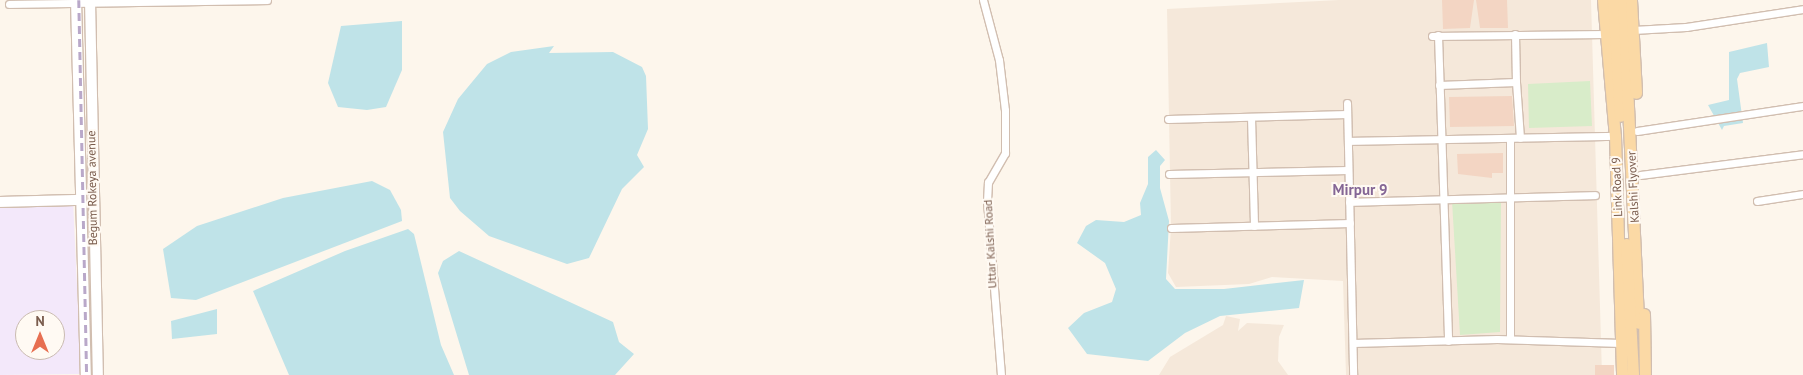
<!DOCTYPE html>
<style>
body{margin:0}
#map{position:relative;width:1803px;height:375px;overflow:hidden;background:#fdf6ec;font-family:"PT Sans",sans-serif}
div>[style]{position:absolute}
.residential>*{inset:0;background:#f5e8da}
.education>*{inset:0;background:#f3e8fa}
.green>*{inset:0;background:#d8ecc9}
.water>*{inset:0;background:#bfe3e8}
.building>*{inset:0;background:#f3d5c3}
.roads{filter:drop-shadow(1px 0 #d1beb0) drop-shadow(-1px 0 #d1beb0) drop-shadow(0 1px #d1beb0) drop-shadow(0 -1px #d1beb0)}
.street>*{height:7px;margin:-3.5px;padding:0 3.5px;transform-origin:3.5px;border-radius:3.5px;background:#fff}
.secondary>*{height:10px;margin:-5px;padding:0 5px;transform-origin:5px;border-radius:5px;background:#fff}
.primary>*{height:11px;margin:-5.5px;padding:0 5.5px;transform-origin:5.5px;border-radius:5.5px;background:#fbd9a5}
.rail>*{height:2.5px;margin-top:-1.25px;transform-origin:0;background:repeating-linear-gradient(90deg,#b9a8c9 0 8px,transparent 0 13px)}
span{translate:-50% -50%;white-space:nowrap;text-align:center;line-height:1.15;-webkit-text-stroke:4px #fffaf3;paint-order:stroke}
.street-label{font-size:12px;color:#7a5c4d}
.quarter-label{font-size:15px;color:#846695;font-weight:700}
.north{position:absolute;left:15px;top:310px;width:50px;height:50px;box-sizing:border-box;background:#fffaf3;border:1px solid #cabbb1;border-radius:50%;rotate:0deg;font-size:14px;font-weight:700;line-height:20px;text-align:center;color:#7a5c4d}
.north::after{content:'';display:block;margin:auto;width:18px;height:22px;background:#e76f51;clip-path:polygon(50% 0,100% 100%,50% 72%,0 100%)}
</style>
<div id="map">
<div class="residential">
<div style="clip-path:polygon(1339px 0,1591px 0,1602px 375px,1346px 375px,1343px 281px,1272px 277px,1249px 284px,1176px 287px,1168px 273px,1171px 228px,1167px 9px)"></div>
<div style="clip-path:polygon(1226px 316px,1240px 319px,1238px 331px,1247px 323px,1284px 325px,1279px 337px,1278px 361px,1288px 375px,1159px 375px,1170px 357px,1223px 325px)"></div>
</div>
<div class="education">
<div style="clip-path:polygon(evenodd,73px 200px,81px 374px,0 375px,0 203px,73px 200px,25px 320px,55px 320px,55px 350px,25px 350px,25px 320px)"></div>
</div>
<div class="green">
<div style="clip-path:polygon(1590px 81px,1592px 126px,1529px 128px,1528px 84px)"></div>
<div style="clip-path:polygon(1452px 201px,1501px 203px,1500px 332px,1460px 335px)"></div>
</div>
<div class="water">
<div style="clip-path:polygon(402px 21px,402px 70px,386px 107px,367px 110px,338px 107px,328px 83px,341px 26px)"></div>
<div style="clip-path:polygon(1767px 43px,1769px 67px,1740px 73px,1737px 79px,1743px 123px,1724px 126px,1722px 130px,1708px 105px,1729px 100px,1729px 52px)"></div>
<div style="clip-path:polygon(554px 46px,549px 53px,613px 52px,642px 67px,646px 76px,648px 129px,637px 155px,644px 167px,622px 189px,589px 258px,567px 264px,489px 236px,460px 211px,450px 198px,443px 132px,458px 99px,487px 64px,511px 52px)"></div>
<div style="clip-path:polygon(1156px 150px,1165px 160px,1160px 166px,1160px 188px,1169px 221px,1166px 279px,1175px 289px,1224px 289px,1304px 280px,1299px 308px,1220px 316px,1185px 333px,1148px 361px,1087px 354px,1068px 328px,1084px 313px,1112px 302px,1116px 289px,1105px 263px,1077px 243px,1086px 226px,1096px 220px,1124px 222px,1141px 215px,1140px 203px,1148px 184px,1148px 157px)"></div>
<div style="clip-path:polygon(372px 181px,390px 190px,401px 210px,402px 221px,196px 300px,171px 298px,163px 249px,197px 226px,283px 198px)"></div>
<div style="clip-path:polygon(408px 229px,414px 234px,441px 345px,454px 375px,289px 375px,253px 291px,345px 251px)"></div>
<div style="clip-path:polygon(459px 251px,613px 322px,619px 342px,634px 354px,615px 375px,469px 375px,438px 273px,443px 261px)"></div>
<div style="clip-path:polygon(217px 309px,217px 334px,172px 339px,171px 321px)"></div>
</div>
<div class="building">
<div style="clip-path:polygon(1442px 0,1474px 0,1470px 28px,1443px 29px)"></div>
<div style="clip-path:polygon(1476px 0,1507px 0,1508px 28px,1480px 28px)"></div>
<div style="clip-path:polygon(1512px 96px,1514px 126px,1450px 127px,1449px 97px)"></div>
<div style="clip-path:polygon(1503px 153px,1503px 173px,1492px 173px,1492px 178px,1458px 174px,1457px 154px)"></div>
<div style="clip-path:polygon(1595px 365px,1614px 365px,1614px 375px,1595px 375px)"></div>
</div>
<div class="roads">
<div class="street">
<div style="left:983px;top:0;width:62px;rotate:75.1deg"></div>
<div style="left:999px;top:60px;width:50px;rotate:83.2deg"></div>
<div style="left:1005px;top:110px;width:43px;rotate:90deg"></div>
<div style="left:1005px;top:153px;width:34px;rotate:120deg"></div>
<div style="left:988px;top:182px;width:19px;rotate:93deg"></div>
<div style="left:987px;top:201px;width:175px;rotate:85.4deg"></div>
<div style="left:9px;top:4px;width:258px;rotate:-0.9deg"></div>
<div style="left:1633px;top:30px;width:53px;rotate:-3.2deg"></div>
<div style="left:1686px;top:27px;width:118px;rotate:-8.7deg"></div>
<div style="left:1515px;top:34px;width:48px;rotate:88.8deg"></div>
<div style="left:1438px;top:35px;width:306px;rotate:88.1deg"></div>
<div style="left:1432px;top:36px;width:173px;rotate:-0.7deg"></div>
<div style="left:1439px;top:85px;width:77px;rotate:-2.2deg"></div>
<div style="left:1516px;top:82px;width:56px;rotate:85.9deg"></div>
<div style="left:1347px;top:103px;width:272px;rotate:88.7deg"></div>
<div style="left:1251px;top:117px;width:109px;rotate:88.4deg"></div>
<div style="left:1168px;top:119px;width:179px;rotate:-1.6deg"></div>
<div style="left:1637px;top:131px;width:168px;rotate:-8.6deg"></div>
<div style="left:1510px;top:138px;width:201px;rotate:90deg"></div>
<div style="left:1348px;top:141px;width:267px;rotate:-1.1deg"></div>
<div style="left:1169px;top:174px;width:179px;rotate:-1.3deg"></div>
<div style="left:1640px;top:175px;width:164px;rotate:-7.3deg"></div>
<div style="left:1757px;top:201px;width:47px;rotate:-8.7deg"></div>
<div style="left:1349px;top:202px;width:246px;rotate:-1.6deg"></div>
<div style="left:1171px;top:228px;width:179px;rotate:-1.6deg"></div>
<div style="left:1353px;top:343px;width:144px;rotate:-1.6deg"></div>
<div style="left:1497px;top:339px;width:124px;rotate:1.8deg"></div>
</div>
<div class="secondary">
<div style="left:76px;top:0;width:375px;rotate:88.5deg"></div>
<div style="left:90px;top:0;width:375px;rotate:88.8deg"></div>
<div style="left:0;top:202px;width:79px;rotate:-1.5deg"></div>
</div>
<div class="primary">
<div style="left:1603px;top:0;width:137px;rotate:85deg"></div>
<div style="left:1615px;top:136px;width:239px;rotate:88.3deg"></div>
<div style="left:1613px;top:0;width:116px;rotate:86.5deg"></div>
<div style="left:1623px;top:0;width:323px;rotate:87.3deg"></div>
<div style="left:1631px;top:0;width:93px;rotate:86.9deg"></div>
<div style="left:1626px;top:244px;width:131px;rotate:86.9deg"></div>
<div style="left:1644px;top:314px;width:61px;rotate:89.1deg"></div>
</div>
</div>
<div class="rail">
<div style="left:79px;top:0;width:375px;rotate:88.8deg"></div>
</div>
<div class="street-label">
<span style="left:1617px;top:187px;rotate:-92deg">Link Road 9</span>
<span style="left:1633px;top:187px;rotate:-93deg">Kalshi Flyover</span>
<span style="left:92px;top:188px;rotate:-91deg">Begum Rokeya avenue</span>
<span style="left:990px;top:244px;rotate:-93deg">Uttar Kalshi Road</span>
</div>
<div class="quarter-label">
<span style="left:1360px;top:190px">Mirpur 9</span>
</div>
<div class="north">N</div>
</div>
